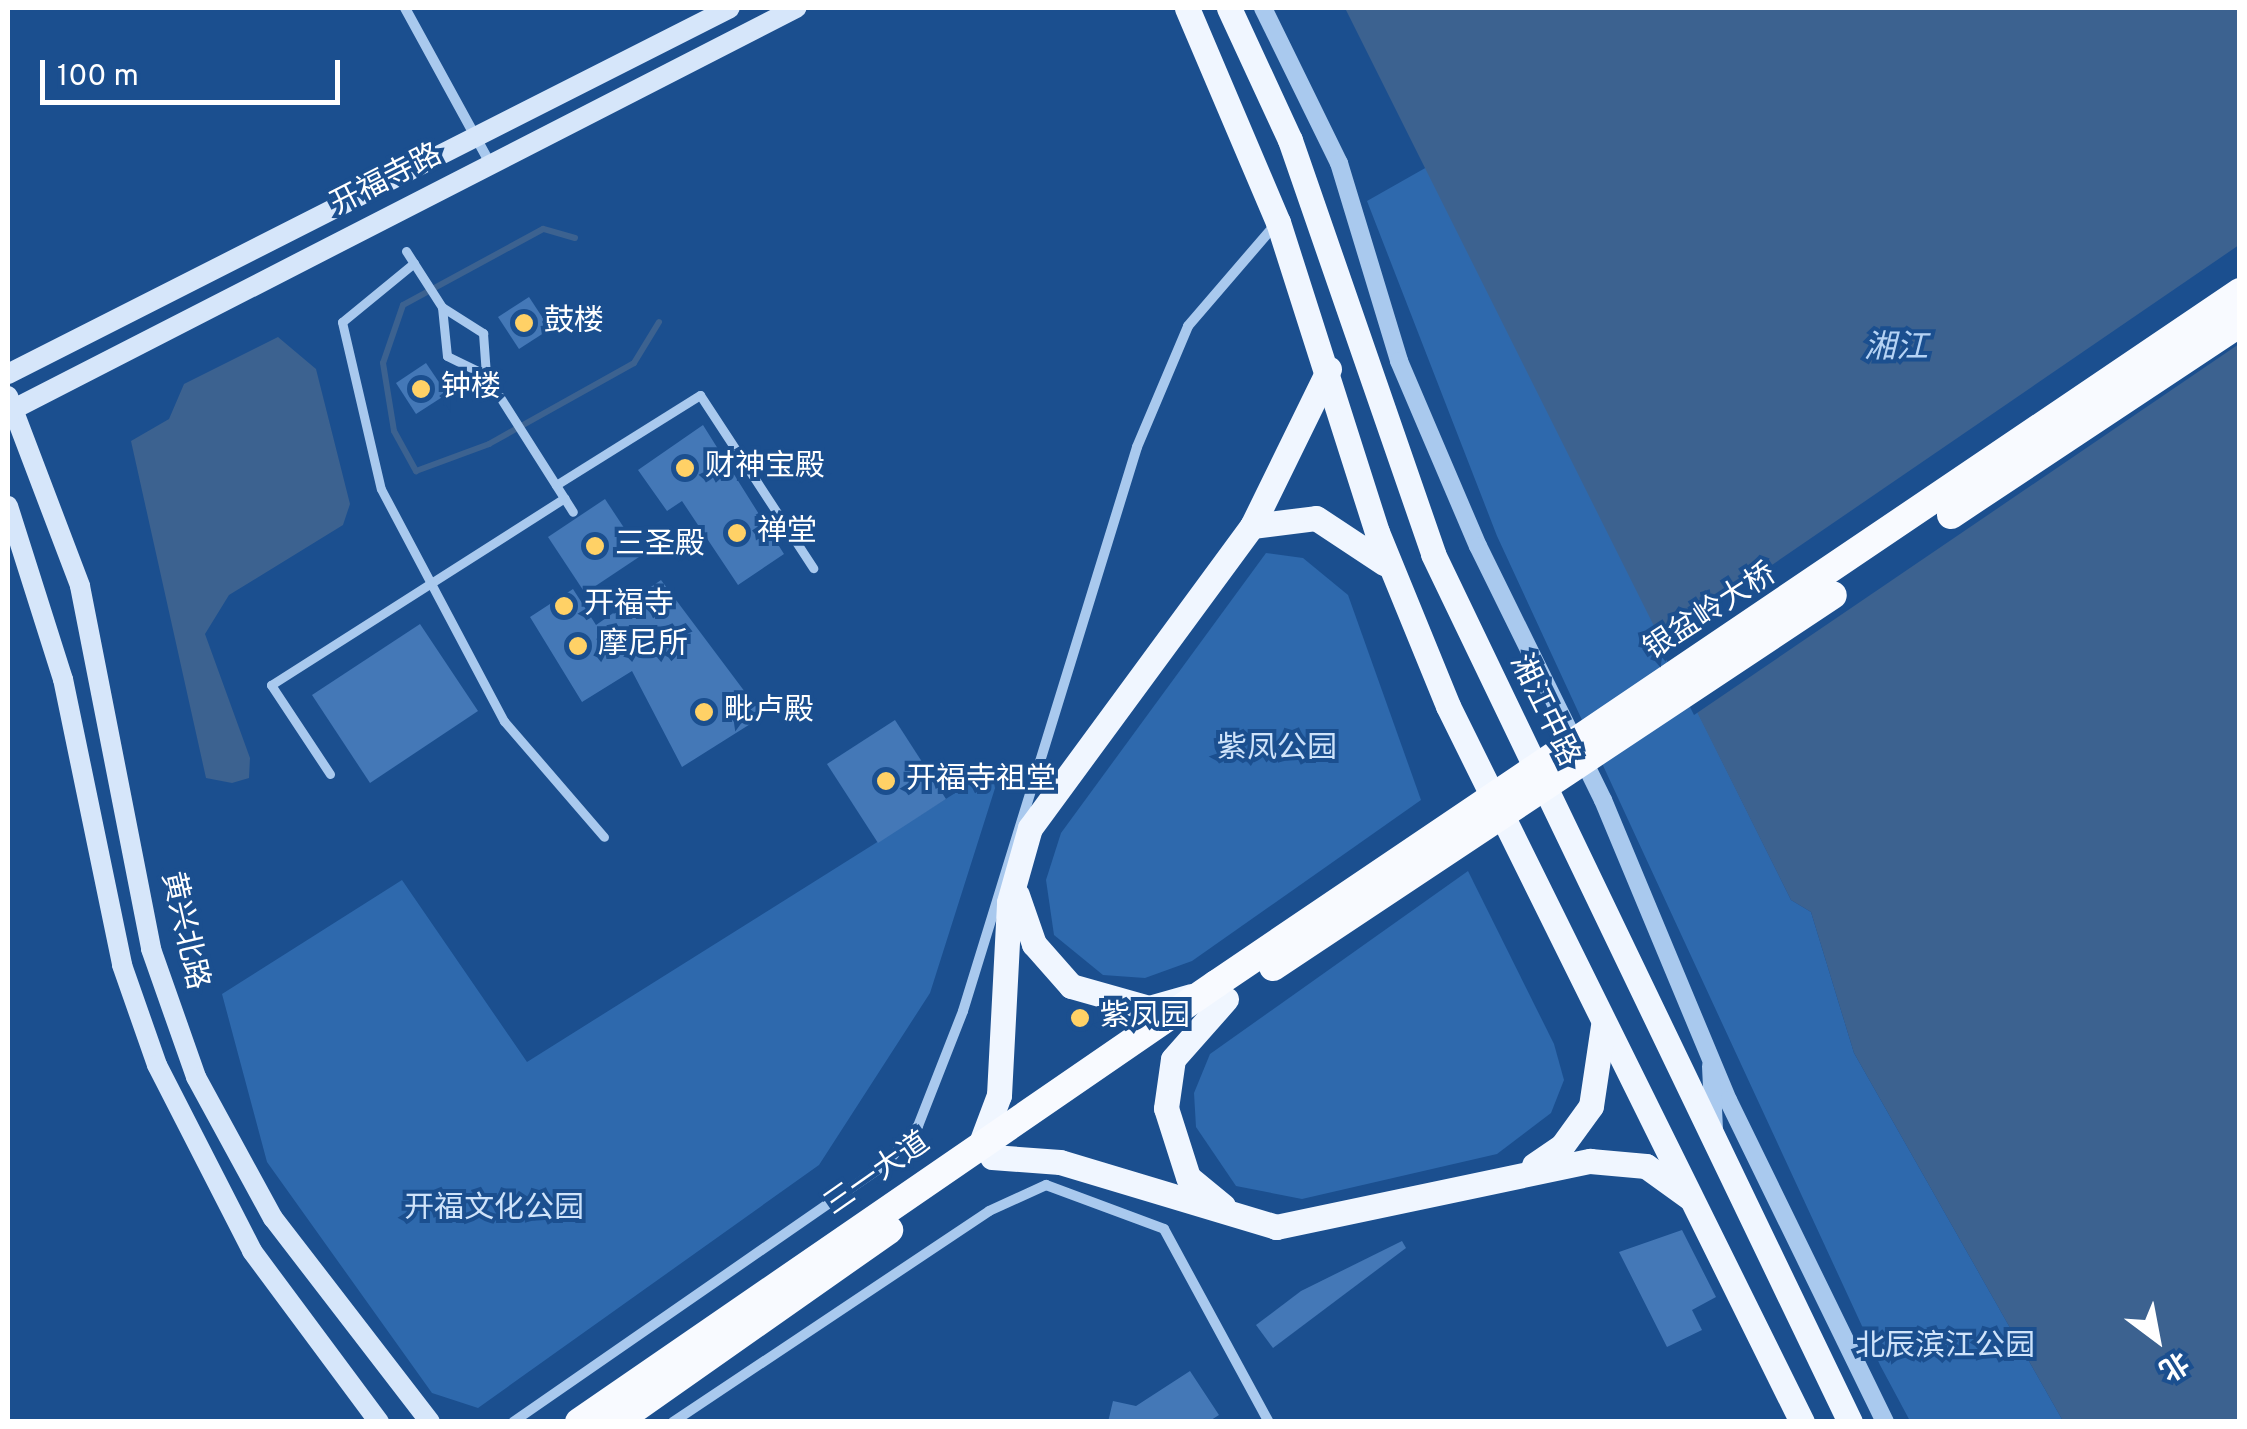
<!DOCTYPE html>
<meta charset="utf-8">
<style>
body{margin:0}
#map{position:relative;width:2247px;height:1429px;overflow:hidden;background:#1b4f8f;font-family:Overpass,"Noto Sans SC",sans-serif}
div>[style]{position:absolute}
.green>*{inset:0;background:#2e69ad}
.water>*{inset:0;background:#3c6290}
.pier>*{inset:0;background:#1b4f8f}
.stream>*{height:6px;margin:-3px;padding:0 3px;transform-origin:3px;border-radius:3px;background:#3c6290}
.building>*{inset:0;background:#4478b7}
.pedestrian>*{height:9px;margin:-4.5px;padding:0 4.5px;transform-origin:4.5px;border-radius:4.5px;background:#a9c9ee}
.minor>*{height:10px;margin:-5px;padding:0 5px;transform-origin:5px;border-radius:5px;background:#a9c9ee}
.tertiary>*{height:18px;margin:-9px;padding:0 9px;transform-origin:9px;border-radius:9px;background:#a9c9ee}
.secondary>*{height:20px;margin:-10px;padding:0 10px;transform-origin:10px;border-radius:10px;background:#d6e6fa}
.primary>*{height:25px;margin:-12.5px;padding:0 12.5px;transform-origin:12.5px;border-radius:12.5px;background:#f0f6ff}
.trunk>*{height:28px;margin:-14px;padding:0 14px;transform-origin:14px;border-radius:14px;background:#f8faff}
.trunk-bridge>*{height:28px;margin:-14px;padding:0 14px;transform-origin:14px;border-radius:14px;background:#f8faff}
.dots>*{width:28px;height:28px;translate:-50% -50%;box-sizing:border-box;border:5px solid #1b4f8f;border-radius:50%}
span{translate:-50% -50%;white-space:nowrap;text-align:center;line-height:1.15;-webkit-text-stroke:8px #1b4f8f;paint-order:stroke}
.street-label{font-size:30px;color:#fff}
.poi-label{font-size:30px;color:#fff}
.left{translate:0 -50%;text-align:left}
.park-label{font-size:30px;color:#cfe3fa}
.water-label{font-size:32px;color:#b5d3f5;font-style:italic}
.frame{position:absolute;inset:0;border:10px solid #fff;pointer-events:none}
.north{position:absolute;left:2107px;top:1289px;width:100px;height:100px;-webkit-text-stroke:8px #1b4f8f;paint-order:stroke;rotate:148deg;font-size:28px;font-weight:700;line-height:40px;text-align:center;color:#fff}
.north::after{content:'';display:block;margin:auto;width:35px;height:45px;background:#fff;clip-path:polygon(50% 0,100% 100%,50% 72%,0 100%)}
.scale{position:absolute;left:40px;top:60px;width:300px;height:45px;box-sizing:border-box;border:5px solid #fff;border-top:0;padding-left:12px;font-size:30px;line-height:35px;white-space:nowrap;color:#fff;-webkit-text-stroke:8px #1b4f8f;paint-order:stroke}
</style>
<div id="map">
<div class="green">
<div style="clip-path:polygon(1427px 167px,1791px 900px,1811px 912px,1854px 1053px,2063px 1421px,1910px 1421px,1880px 1365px,1497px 536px,1367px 201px)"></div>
<div style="clip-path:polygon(1266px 553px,1303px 558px,1348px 595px,1421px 800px,1192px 961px,1145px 978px,1103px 975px,1054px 935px,1046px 880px,1061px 833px)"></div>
<div style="clip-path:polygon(1003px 763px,930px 993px,819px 1165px,478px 1408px,432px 1393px,267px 1162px,222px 994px,402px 880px,527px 1062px)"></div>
<div style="clip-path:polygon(1468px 871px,1554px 1044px,1564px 1080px,1551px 1113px,1497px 1154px,1302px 1199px,1236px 1186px,1196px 1127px,1194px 1093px,1210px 1054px)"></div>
</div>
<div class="water">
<div style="clip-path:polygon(1345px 8px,2239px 8px,2239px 1421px,2063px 1421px,1854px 1053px,1811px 912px,1791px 900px)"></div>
<div style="clip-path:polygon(278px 337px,316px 369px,350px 504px,343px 525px,229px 595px,205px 634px,250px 758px,249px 778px,232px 783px,206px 778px,131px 441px,169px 419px,184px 384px)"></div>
</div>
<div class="pier">
<div style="clip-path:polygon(2239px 245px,2239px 344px,1694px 715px,1658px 643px)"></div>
</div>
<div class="stream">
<div style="left:575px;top:238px;width:33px;rotate:-164deg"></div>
<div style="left:543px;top:229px;width:159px;rotate:151.5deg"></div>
<div style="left:403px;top:305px;width:61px;rotate:109deg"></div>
<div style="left:383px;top:363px;width:69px;rotate:80.8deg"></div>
<div style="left:394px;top:431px;width:46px;rotate:61.2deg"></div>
<div style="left:416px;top:471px;width:78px;rotate:-20.3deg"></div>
<div style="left:489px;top:444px;width:166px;rotate:-29.2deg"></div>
<div style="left:634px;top:363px;width:48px;rotate:-58.6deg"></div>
</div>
<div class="building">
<div style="clip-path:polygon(529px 297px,550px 329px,519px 349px,498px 317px)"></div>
<div style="clip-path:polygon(426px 363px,447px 394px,416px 414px,396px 383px)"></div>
<div style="clip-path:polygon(703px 425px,784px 554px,738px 585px,682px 501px,667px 511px,638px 470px)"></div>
<div style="clip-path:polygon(605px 499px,642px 555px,585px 593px,548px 537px)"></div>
<div style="clip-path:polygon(661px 580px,763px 716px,682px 767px,632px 671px,582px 702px,530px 617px,573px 589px,596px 625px)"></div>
<div style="clip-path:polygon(420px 624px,478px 711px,370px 783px,312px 695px)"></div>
<div style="clip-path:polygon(895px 720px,946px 799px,878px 843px,827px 764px)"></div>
<div style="clip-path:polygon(1682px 1230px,1716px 1297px,1692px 1310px,1702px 1330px,1667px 1347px,1619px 1252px)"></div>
<div style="clip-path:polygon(1402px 1241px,1406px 1248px,1273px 1348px,1256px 1325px,1301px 1291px)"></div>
<div style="clip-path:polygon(1190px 1371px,1219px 1415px,1208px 1422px,1108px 1422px,1113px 1401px,1136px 1406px)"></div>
</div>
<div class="pedestrian">
<div style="left:406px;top:251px;width:67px;rotate:57.3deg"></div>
<div style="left:442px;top:307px;width:49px;rotate:84.2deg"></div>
<div style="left:447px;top:356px;width:43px;rotate:26deg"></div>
<div style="left:414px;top:263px;width:93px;rotate:140.7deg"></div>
<div style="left:342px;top:322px;width:171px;rotate:76.9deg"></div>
<div style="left:381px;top:489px;width:263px;rotate:62.1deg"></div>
<div style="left:504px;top:721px;width:153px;rotate:49.2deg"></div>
<div style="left:442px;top:307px;width:49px;rotate:32.4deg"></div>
<div style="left:483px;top:333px;width:42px;rotate:85.9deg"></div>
<div style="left:486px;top:375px;width:162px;rotate:57.6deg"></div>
<div style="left:556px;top:485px;width:170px;rotate:-32deg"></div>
<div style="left:700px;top:395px;width:207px;rotate:56.8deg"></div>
<div style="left:330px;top:774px;width:107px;rotate:-123.5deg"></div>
<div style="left:271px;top:685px;width:348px;rotate:-32.5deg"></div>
</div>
<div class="minor">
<div style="left:405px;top:8px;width:177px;rotate:61.3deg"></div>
<div style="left:513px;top:1422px;width:454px;rotate:-34.7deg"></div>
<div style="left:886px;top:1164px;width:50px;rotate:-49.9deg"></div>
<div style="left:918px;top:1126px;width:123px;rotate:-68.6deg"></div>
<div style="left:963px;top:1011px;width:590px;rotate:-72.85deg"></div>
<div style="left:1137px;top:447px;width:131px;rotate:-67.1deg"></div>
<div style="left:1188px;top:326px;width:132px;rotate:-49.3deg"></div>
<div style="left:673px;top:1422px;width:380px;rotate:-33.7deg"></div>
<div style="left:989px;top:1211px;width:63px;rotate:-24.5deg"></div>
<div style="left:1046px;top:1185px;width:126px;rotate:20.4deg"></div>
<div style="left:1164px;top:1229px;width:220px;rotate:61.5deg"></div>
</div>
<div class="tertiary">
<div style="left:1263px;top:8px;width:173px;rotate:63.9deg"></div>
<div style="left:1339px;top:163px;width:207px;rotate:73.1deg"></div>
<div style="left:1399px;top:361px;width:201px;rotate:66.9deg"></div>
<div style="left:1478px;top:546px;width:283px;rotate:63.8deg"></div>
<div style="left:1603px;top:800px;width:325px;rotate:67.4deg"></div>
<div style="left:1728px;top:1100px;width:358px;rotate:64deg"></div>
<div style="left:1711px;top:1066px;width:64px;rotate:87.3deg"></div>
</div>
<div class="secondary">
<div style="left:8px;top:374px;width:809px;rotate:-26.88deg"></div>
<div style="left:8px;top:396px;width:203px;rotate:69.2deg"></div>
<div style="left:80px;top:586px;width:370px;rotate:78.9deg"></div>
<div style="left:151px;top:949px;width:136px;rotate:70.6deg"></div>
<div style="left:196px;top:1077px;width:161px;rotate:61.4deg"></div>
<div style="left:273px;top:1218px;width:257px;rotate:52.4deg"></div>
<div style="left:8px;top:412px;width:886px;rotate:-27.14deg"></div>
<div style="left:8px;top:506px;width:182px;rotate:72.4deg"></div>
<div style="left:63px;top:679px;width:292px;rotate:78.3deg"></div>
<div style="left:122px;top:965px;width:106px;rotate:70.7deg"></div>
<div style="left:157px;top:1065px;width:209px;rotate:62.9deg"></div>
<div style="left:252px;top:1251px;width:213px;rotate:53.4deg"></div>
</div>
<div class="primary">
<div style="left:1187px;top:8px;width:233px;rotate:67deg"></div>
<div style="left:1278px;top:222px;width:325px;rotate:72.3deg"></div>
<div style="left:1377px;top:532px;width:188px;rotate:67.8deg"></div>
<div style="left:1448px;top:706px;width:799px;rotate:63.69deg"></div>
<div style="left:1229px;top:8px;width:145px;rotate:65.2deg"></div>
<div style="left:1290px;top:140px;width:438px;rotate:70.9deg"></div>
<div style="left:1433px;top:554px;width:963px;rotate:64.34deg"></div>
<div style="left:1252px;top:526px;width:64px;rotate:-7.1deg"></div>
<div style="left:1316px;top:518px;width:82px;rotate:33.5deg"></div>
<div style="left:1017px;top:895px;width:52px;rotate:70.9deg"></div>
<div style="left:1034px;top:944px;width:56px;rotate:48.6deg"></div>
<div style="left:1071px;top:986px;width:81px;rotate:15.8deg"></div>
<div style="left:1149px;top:1008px;width:44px;rotate:-15.9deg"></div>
<div style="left:981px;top:1143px;width:51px;rotate:-69.4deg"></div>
<div style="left:999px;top:1095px;width:193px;rotate:-87deg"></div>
<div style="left:1009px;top:902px;width:77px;rotate:-74.2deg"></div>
<div style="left:1030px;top:828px;width:375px;rotate:-53.7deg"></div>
<div style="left:1252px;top:526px;width:175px;rotate:-63.9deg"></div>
<div style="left:992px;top:1157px;width:68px;rotate:4.2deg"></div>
<div style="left:1060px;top:1162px;width:226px;rotate:16.7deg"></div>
<div style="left:1276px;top:1227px;width:321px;rotate:-11.9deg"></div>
<div style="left:1590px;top:1161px;width:56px;rotate:5.1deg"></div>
<div style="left:1646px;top:1166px;width:53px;rotate:35.8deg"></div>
<div style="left:1534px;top:1165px;width:34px;rotate:-34deg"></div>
<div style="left:1562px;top:1146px;width:49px;rotate:-54.1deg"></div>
<div style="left:1591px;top:1106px;width:81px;rotate:-81.5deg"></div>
<div style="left:1223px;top:1206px;width:45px;rotate:-140.4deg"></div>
<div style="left:1188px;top:1177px;width:72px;rotate:-107.7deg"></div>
<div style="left:1166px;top:1108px;width:49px;rotate:-81.9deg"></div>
<div style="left:1173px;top:1059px;width:80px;rotate:-48.5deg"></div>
</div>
<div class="trunk">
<div style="left:579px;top:1422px;width:773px;rotate:-34.51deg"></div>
<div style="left:616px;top:1422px;width:334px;rotate:-35.1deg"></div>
</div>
<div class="trunk-bridge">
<div style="left:1951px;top:515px;width:347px;rotate:-33.6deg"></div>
<div style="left:1273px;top:967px;width:672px;rotate:-33.6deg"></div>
<div style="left:1216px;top:984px;width:1236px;rotate:-34.05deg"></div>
</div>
<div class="dots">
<div style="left:524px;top:323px;background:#ffd166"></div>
<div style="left:421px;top:389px;background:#ffd166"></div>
<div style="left:685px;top:468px;background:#ffd166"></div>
<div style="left:737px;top:533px;background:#ffd166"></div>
<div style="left:595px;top:546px;background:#ffd166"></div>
<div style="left:564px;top:606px;background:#ffd166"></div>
<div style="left:578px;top:646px;background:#ffd166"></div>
<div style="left:704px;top:712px;background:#ffd166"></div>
<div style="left:886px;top:781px;background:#ffd166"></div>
<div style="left:1080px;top:1018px;background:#ffd166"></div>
</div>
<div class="street-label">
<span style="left:387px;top:181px;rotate:-27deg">开福寺路</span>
<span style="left:1711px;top:613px;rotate:-33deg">银盆岭大桥</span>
<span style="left:1543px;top:711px;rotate:64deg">湘江中路</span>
<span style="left:183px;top:931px;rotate:77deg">黄兴北路</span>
<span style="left:878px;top:1175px;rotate:-35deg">三一大道</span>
</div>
<div class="poi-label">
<span class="left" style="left:544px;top:323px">鼓楼</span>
<span class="left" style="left:441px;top:389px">钟楼</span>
<span class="left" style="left:705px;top:468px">财神宝殿</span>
<span class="left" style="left:757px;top:533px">禅堂</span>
<span class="left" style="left:615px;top:546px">三圣殿</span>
<span class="left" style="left:584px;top:606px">开福寺</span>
<span class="left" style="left:598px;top:646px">摩尼所</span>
<span class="left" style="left:724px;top:712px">毗卢殿</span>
<span class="left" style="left:906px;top:781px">开福寺祖堂</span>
<span class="left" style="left:1100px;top:1018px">紫凤园</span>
</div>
<div class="park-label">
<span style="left:1277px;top:750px">紫凤公园</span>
<span style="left:494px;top:1210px">开福文化公园</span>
<span style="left:1945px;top:1348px">北辰滨江公园</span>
</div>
<div class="water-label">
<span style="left:1896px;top:349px">湘江</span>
</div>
<div class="frame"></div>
<div class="north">北</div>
<div class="scale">100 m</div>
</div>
